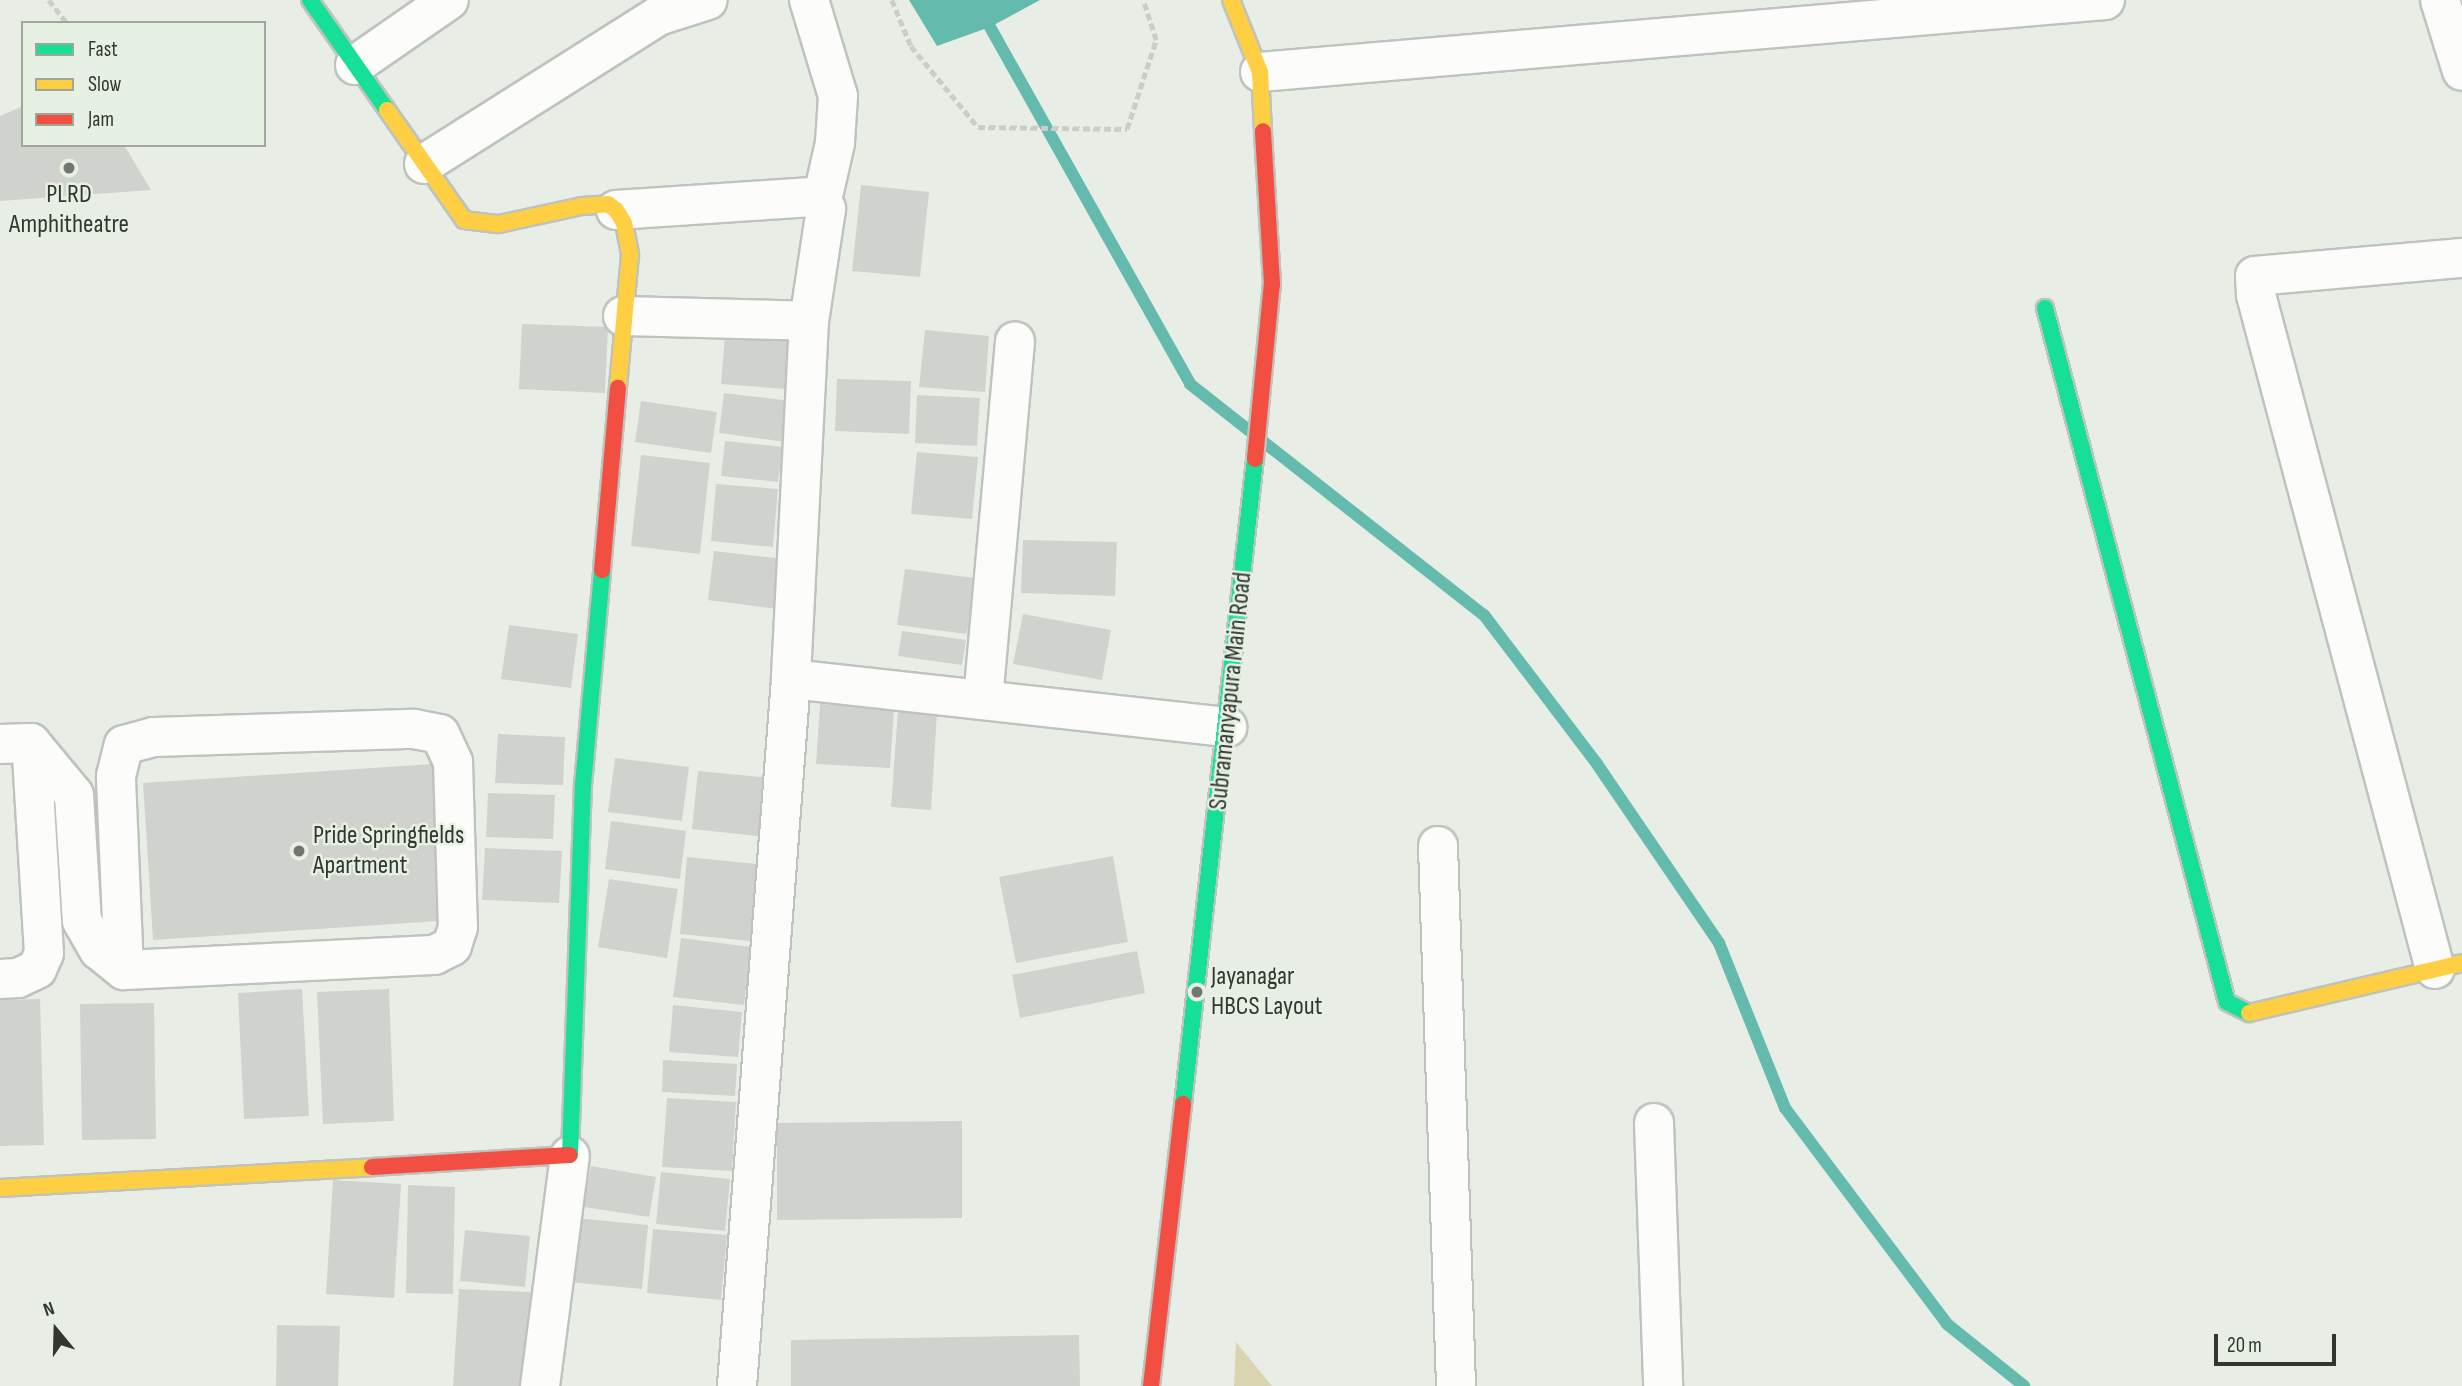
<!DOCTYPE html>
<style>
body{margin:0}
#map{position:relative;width:2462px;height:1386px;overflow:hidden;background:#e8eee6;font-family:"Sofia Sans Condensed",sans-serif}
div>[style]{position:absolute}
.green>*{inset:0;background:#dad4b1}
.water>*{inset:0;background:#64baad}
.stream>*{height:12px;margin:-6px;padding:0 6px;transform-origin:6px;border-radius:6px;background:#64baad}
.building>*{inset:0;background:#d0d3cd}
.path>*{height:4.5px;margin-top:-2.25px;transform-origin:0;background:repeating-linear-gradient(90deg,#cbcdcb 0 7px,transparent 0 10.5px)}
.roads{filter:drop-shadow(2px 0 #bec3bd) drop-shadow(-2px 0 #bec3bd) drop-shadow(0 2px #bec3bd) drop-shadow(0 -2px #bec3bd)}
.street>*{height:38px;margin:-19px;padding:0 19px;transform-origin:19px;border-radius:19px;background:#fcfcfb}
.fast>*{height:16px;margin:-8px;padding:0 8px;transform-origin:8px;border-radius:8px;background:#16e098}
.slow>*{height:16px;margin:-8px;padding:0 8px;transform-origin:8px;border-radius:8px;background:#ffcf43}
.jam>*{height:16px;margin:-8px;padding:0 8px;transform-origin:8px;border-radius:8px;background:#f24e42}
.dots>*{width:19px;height:19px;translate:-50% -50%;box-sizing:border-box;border:4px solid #e7f1e3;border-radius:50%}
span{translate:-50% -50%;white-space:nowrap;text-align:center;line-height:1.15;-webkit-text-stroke:5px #e7f1e3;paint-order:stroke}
.poi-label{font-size:26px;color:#323630}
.left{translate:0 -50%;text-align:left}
.street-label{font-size:26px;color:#323630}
.legend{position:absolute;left:21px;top:21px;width:245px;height:126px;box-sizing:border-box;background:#e7f1e3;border:2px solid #9fa69b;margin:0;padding:9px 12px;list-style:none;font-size:21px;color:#323630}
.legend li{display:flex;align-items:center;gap:14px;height:35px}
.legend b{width:35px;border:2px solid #9fa69b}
.north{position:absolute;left:21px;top:1295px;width:70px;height:70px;-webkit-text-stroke:5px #e7f1e3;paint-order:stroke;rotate:341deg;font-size:19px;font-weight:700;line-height:28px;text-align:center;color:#323630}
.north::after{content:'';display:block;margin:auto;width:24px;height:32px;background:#323630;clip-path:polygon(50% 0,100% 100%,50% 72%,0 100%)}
.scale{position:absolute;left:2214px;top:1334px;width:122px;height:32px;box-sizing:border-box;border:4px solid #323630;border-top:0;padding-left:9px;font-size:21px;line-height:24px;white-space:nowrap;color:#323630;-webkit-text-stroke:5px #e7f1e3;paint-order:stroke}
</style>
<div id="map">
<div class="green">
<div style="clip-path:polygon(1236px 1342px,1272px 1386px,1234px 1386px)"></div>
</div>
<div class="water">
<div style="clip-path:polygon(909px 0,1040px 0,990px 27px,937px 46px)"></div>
</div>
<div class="stream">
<div style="left:990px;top:27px;width:409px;rotate:60.7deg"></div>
<div style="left:1190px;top:384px;width:374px;rotate:38.2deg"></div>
<div style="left:1484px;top:615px;width:187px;rotate:52.8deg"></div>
<div style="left:1597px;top:764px;width:217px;rotate:55.7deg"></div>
<div style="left:1719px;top:943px;width:178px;rotate:68.2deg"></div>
<div style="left:1785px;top:1108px;width:270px;rotate:53.1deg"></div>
<div style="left:1947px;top:1324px;width:99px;rotate:38.8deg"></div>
</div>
<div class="building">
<div style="clip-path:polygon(23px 106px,23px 145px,124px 145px,151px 190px,0 201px,0 116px)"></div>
<div style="clip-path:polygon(861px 185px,929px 192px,920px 277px,852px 271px)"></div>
<div style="clip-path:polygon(522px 324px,608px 327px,605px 393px,519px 389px)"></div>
<div style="clip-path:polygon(925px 330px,989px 336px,985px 392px,919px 387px)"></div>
<div style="clip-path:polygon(725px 335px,790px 339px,786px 389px,721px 384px)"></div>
<div style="clip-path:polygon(837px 379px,911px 381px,909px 434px,835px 431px)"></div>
<div style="clip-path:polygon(724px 393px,792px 401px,786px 442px,719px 433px)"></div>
<div style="clip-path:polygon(917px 395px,980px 398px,977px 446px,915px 443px)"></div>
<div style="clip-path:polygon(641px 401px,717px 412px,711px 453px,635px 442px)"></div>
<div style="clip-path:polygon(725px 441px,783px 447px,778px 482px,721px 476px)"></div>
<div style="clip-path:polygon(917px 452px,978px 457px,972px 519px,911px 514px)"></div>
<div style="clip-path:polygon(641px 455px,710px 463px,700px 554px,631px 546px)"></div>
<div style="clip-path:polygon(716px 484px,778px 489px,773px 547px,711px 541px)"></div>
<div style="clip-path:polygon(1023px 540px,1117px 542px,1115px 596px,1021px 593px)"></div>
<div style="clip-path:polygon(714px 551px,783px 559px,777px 609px,708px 600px)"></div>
<div style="clip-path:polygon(905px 569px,975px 578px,967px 634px,897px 625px)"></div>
<div style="clip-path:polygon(1023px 614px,1111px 630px,1102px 680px,1013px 664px)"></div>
<div style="clip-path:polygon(509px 625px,578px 634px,571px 688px,501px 679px)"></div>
<div style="clip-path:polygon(902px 631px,966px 640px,962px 665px,898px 656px)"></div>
<div style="clip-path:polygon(820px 704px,894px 709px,890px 768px,816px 764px)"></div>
<div style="clip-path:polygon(898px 711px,937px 713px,931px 810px,891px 807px)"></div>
<div style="clip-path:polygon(498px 734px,565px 737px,563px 785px,495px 783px)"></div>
<div style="clip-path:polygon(615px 758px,689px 767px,682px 821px,608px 812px)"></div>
<div style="clip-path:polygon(448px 763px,454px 920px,153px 940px,143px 783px)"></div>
<div style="clip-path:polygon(698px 771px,772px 778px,766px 837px,692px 829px)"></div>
<div style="clip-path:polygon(488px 793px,555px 795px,553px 839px,486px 837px)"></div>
<div style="clip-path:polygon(611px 821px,686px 831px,680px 879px,605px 869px)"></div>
<div style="clip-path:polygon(485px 848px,562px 851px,559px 903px,482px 900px)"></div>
<div style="clip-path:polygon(1113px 856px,1128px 942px,1016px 963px,999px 877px)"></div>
<div style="clip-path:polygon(687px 857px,757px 864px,750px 941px,680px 934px)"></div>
<div style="clip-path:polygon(609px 879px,678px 889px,667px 958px,598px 947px)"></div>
<div style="clip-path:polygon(681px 938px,751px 947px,744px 1005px,673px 997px)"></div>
<div style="clip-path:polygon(1137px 951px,1145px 993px,1020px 1018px,1012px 975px)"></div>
<div style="clip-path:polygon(302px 989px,309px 1116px,244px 1119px,238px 993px)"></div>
<div style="clip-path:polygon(389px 989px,394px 1121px,323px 1124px,317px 992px)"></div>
<div style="clip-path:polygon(40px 999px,44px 1145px,0 1146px,0 1000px)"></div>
<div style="clip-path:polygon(154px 1003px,156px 1139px,82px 1140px,80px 1004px)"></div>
<div style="clip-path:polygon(673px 1005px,742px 1012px,738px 1057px,669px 1052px)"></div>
<div style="clip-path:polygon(663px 1060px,737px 1064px,735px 1096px,662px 1092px)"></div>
<div style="clip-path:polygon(667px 1098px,736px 1102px,732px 1171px,662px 1167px)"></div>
<div style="clip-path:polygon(962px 1121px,962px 1218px,777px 1220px,777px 1123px)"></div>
<div style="clip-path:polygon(591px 1166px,656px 1177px,649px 1217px,584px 1207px)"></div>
<div style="clip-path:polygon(661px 1172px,730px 1179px,725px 1231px,656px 1224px)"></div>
<div style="clip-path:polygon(333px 1180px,401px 1184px,394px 1298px,326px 1294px)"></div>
<div style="clip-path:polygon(408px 1185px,455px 1187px,453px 1294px,406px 1293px)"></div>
<div style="clip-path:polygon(576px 1218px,648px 1225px,642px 1289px,569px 1282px)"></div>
<div style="clip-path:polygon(653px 1229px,727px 1235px,721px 1300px,647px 1293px)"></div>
<div style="clip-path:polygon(465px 1230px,530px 1236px,525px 1287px,460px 1281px)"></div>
<div style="clip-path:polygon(459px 1289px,531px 1292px,526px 1386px,453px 1386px)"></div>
<div style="clip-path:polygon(277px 1325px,340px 1326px,338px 1386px,276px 1386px)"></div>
<div style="clip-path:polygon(1079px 1335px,1080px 1386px,791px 1386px,791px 1340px)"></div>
</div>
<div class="path">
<div style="left:49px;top:0;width:29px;rotate:52deg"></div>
<div style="left:892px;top:0;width:50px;rotate:67.6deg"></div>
<div style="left:911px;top:46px;width:105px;rotate:50.4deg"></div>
<div style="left:978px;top:127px;width:149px;rotate:0.8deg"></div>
<div style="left:1127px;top:129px;width:94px;rotate:-72deg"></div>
<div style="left:1156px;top:40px;width:42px;rotate:-108deg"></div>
</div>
<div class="roads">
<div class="street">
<div style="left:809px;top:0;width:100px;rotate:73.2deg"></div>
<div style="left:838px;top:96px;width:47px;rotate:93.7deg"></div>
<div style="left:835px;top:143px;width:58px;rotate:102.8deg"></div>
<div style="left:2440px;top:0;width:74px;rotate:72.8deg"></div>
<div style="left:355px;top:65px;width:114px;rotate:-34.7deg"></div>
<div style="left:1260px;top:72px;width:848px;rotate:-4.87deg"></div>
<div style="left:424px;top:164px;width:277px;rotate:-32.3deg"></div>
<div style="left:658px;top:16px;width:52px;rotate:-17.7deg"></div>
<div style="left:616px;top:210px;width:196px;rotate:-3.8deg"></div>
<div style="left:812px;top:197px;width:10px;rotate:17deg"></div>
<div style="left:822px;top:200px;width:10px;rotate:66deg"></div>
<div style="left:826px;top:209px;width:113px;rotate:98.6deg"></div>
<div style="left:623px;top:316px;width:186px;rotate:1.5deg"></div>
<div style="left:809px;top:321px;width:358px;rotate:92.9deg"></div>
<div style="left:983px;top:700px;width:360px;rotate:-84.9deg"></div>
<div style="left:414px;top:729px;width:26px;rotate:11deg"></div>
<div style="left:440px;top:734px;width:31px;rotate:65deg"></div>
<div style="left:453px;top:762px;width:165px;rotate:88.3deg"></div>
<div style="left:458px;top:927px;width:20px;rotate:108deg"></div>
<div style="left:452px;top:946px;width:20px;rotate:153deg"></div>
<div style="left:434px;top:955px;width:310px;rotate:177.2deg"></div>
<div style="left:124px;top:970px;width:194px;rotate:-92.4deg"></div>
<div style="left:116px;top:776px;width:32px;rotate:-76deg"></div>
<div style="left:124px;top:745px;width:31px;rotate:-15deg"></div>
<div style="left:154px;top:737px;width:260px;rotate:-1.8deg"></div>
<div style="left:0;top:744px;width:31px;rotate:-2deg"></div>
<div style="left:31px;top:743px;width:67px;rotate:50.4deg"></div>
<div style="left:74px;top:795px;width:126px;rotate:86.4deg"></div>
<div style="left:82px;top:921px;width:34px;rotate:60deg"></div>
<div style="left:99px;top:950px;width:32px;rotate:39deg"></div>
<div style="left:1438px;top:846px;width:540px;rotate:88.09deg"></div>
<div style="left:2435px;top:969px;width:697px;rotate:-104.87deg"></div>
<div style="left:2256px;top:295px;width:19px;rotate:-93deg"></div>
<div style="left:2255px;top:276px;width:208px;rotate:-5deg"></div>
<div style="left:0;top:979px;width:18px;rotate:-3deg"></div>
<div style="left:18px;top:978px;width:21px;rotate:-25deg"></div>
<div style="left:37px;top:969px;width:17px;rotate:-66deg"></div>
<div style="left:44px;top:953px;width:210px;rotate:-93.5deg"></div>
<div style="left:1654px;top:1123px;width:263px;rotate:88deg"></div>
<div style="left:540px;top:1386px;width:232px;rotate:-82.6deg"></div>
<div style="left:737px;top:1386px;width:709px;rotate:-85.63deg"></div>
<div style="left:791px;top:679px;width:439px;rotate:6.3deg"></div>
</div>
<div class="fast">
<div style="left:310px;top:0;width:134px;rotate:55deg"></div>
<div style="left:2045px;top:308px;width:717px;rotate:75.31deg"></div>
<div style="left:2227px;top:1002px;width:25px;rotate:27deg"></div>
<div style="left:1183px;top:1104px;width:649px;rotate:-83.63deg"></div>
<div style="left:570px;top:1155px;width:370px;rotate:-88deg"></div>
<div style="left:583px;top:785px;width:216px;rotate:-84.9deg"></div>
</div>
<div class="slow">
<div style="left:1231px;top:0;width:78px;rotate:68.1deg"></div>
<div style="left:1260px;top:72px;width:59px;rotate:87.1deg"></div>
<div style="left:387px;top:110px;width:134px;rotate:55deg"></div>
<div style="left:464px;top:220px;width:35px;rotate:7deg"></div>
<div style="left:499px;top:224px;width:85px;rotate:-12.2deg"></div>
<div style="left:582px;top:206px;width:26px;rotate:-4deg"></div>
<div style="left:608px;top:204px;width:10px;rotate:37deg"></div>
<div style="left:616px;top:210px;width:15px;rotate:58deg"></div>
<div style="left:624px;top:223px;width:33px;rotate:79deg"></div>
<div style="left:630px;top:255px;width:134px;rotate:95.2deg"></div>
<div style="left:2249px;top:1013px;width:219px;rotate:-13.2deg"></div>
<div style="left:0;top:1188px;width:373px;rotate:-3.2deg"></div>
</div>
<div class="jam">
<div style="left:1255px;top:459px;width:176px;rotate:-84.5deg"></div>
<div style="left:1272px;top:284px;width:153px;rotate:-93.4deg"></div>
<div style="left:602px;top:570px;width:183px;rotate:-85deg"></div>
<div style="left:372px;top:1167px;width:198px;rotate:-3.5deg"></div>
<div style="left:1151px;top:1386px;width:284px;rotate:-83.5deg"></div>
</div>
</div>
<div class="dots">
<div style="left:69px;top:168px;background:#727670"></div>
<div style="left:299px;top:851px;background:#727670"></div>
<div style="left:1197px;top:992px;background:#727670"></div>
</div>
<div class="poi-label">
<span style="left:69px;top:210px">PLRD<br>Amphitheatre</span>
<span class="left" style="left:313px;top:851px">Pride Springfields<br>Apartment</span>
<span class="left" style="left:1211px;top:992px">Jayanagar<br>HBCS Layout</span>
</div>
<div class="street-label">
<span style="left:1231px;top:691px;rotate:-84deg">Subramanyapura Main Road</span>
</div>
<ul class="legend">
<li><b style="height:9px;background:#16e098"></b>Fast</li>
<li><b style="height:9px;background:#ffcf43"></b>Slow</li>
<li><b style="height:9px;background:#f24e42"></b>Jam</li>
</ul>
<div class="north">N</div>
<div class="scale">20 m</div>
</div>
